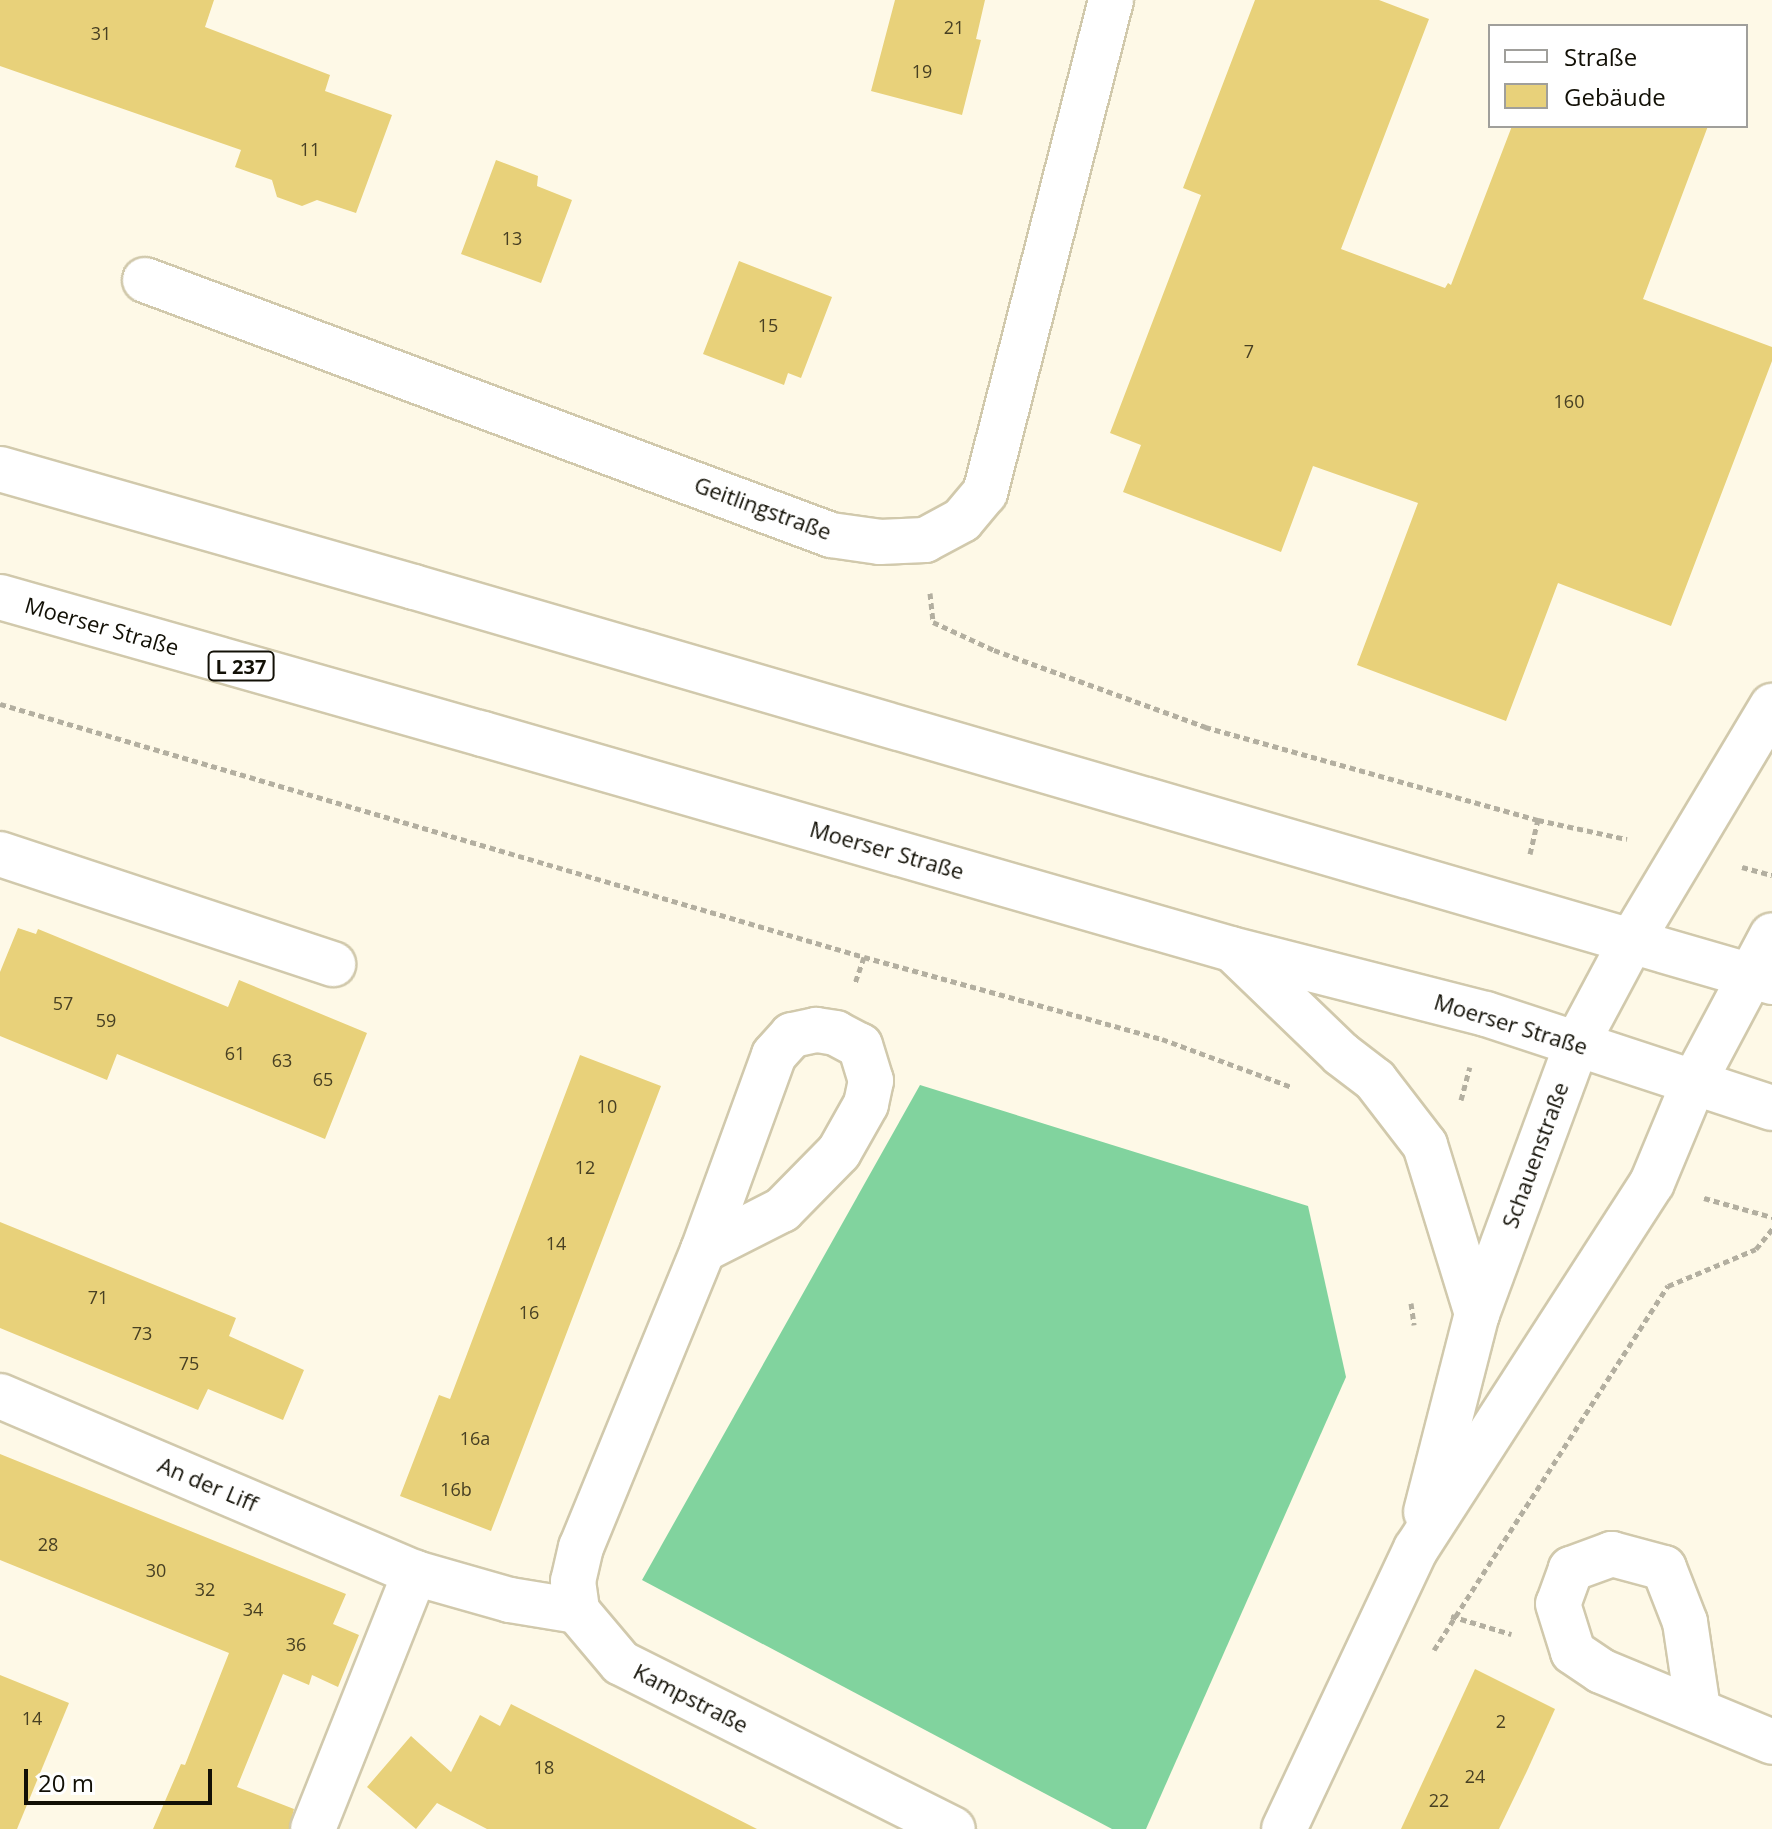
<!DOCTYPE html>
<meta charset="utf-8">
<style>
body{margin:0}
#map{position:relative;width:1772px;height:1829px;overflow:hidden;background:#fef9e7;font-family:"Open Sans",sans-serif}
div>[style]{position:absolute}
.forest>*{inset:0;background:#81d39e}
.building>*{inset:0;background:#e8d17a}
.path>*{height:5px;margin-top:-2.5px;transform-origin:0;background:repeating-linear-gradient(90deg,#b3afa0 0 6px,transparent 0 10px)}
.roads{filter:drop-shadow(2px 0 #d1c9ac) drop-shadow(-2px 0 #d1c9ac) drop-shadow(0 2px #d1c9ac) drop-shadow(0 -2px #d1c9ac)}
.minor>*{height:44px;margin:-22px;padding:0 22px;transform-origin:22px;border-radius:22px;background:#fff}
.major>*{height:44px;margin:-22px;padding:0 22px;transform-origin:22px;border-radius:22px;background:#fff}
.highway>*{height:44px;margin:-22px;padding:0 22px;transform-origin:22px;border-radius:22px;background:#fff}
span{translate:-50% -50%;white-space:nowrap;text-align:center;line-height:1.15;-webkit-text-stroke:8px #fff;paint-order:stroke}
.number-label{font-size:18px;color:#484023}
.number-label span{-webkit-text-stroke-width:0}
.shield-label span{padding:2px 6px;background:#fff;border:2px solid;border-radius:6px;-webkit-text-stroke-width:0}
.shield-label{font-size:20px;color:#121006;font-weight:700}
.street-label{font-size:22px;color:#121006}
.legend{position:absolute;left:1488px;top:24px;width:260px;height:104px;box-sizing:border-box;background:#fff;border:2px solid #a09f9b;margin:0;padding:10px 14px;list-style:none;font-size:24px;color:#121006}
.legend li{display:flex;align-items:center;gap:16px;height:40px}
.legend b{width:40px;border:2px solid #a09f9b}
.scale{position:absolute;left:24px;top:1769px;width:188px;height:36px;box-sizing:border-box;border:4px solid #121006;border-top:0;padding-left:10px;font-size:24px;line-height:28px;white-space:nowrap;color:#121006;-webkit-text-stroke:6px #fff;paint-order:stroke}
</style>
<div id="map">
<div class="forest">
<div style="clip-path:polygon(920px 1085px,1308px 1206px,1346px 1377px,1146px 1829px,1112px 1829px,642px 1580px)"></div>
</div>
<div class="building">
<div style="clip-path:polygon(0 0,214px 0,205px 27px,330px 75px,325px 91px,392px 115px,356px 213px,317px 200px,302px 206px,277px 197px,272px 180px,235px 167px,241px 150px,0 66px)"></div>
<div style="clip-path:polygon(895px 0,985px 0,976px 39px,981px 40px,962px 115px,871px 91px)"></div>
<div style="clip-path:polygon(1255px 0,1379px 0,1429px 19px,1341px 249px,1445px 288px,1448px 283px,1451px 285px,1512px 126px,1708px 126px,1643px 299px,1772px 347px,1772px 361px,1671px 626px,1558px 583px,1506px 721px,1357px 665px,1418px 503px,1313px 466px,1281px 552px,1123px 492px,1141px 445px,1110px 433px,1201px 195px,1183px 188px)"></div>
<div style="clip-path:polygon(496px 160px,538px 176px,537px 186px,572px 200px,541px 283px,461px 254px)"></div>
<div style="clip-path:polygon(739px 261px,832px 297px,801px 378px,788px 373px,784px 385px,703px 354px)"></div>
<div style="clip-path:polygon(18px 928px,36px 934px,38px 929px,228px 1007px,239px 980px,367px 1033px,325px 1139px,117px 1054px,107px 1080px,0 1036px,0 972px)"></div>
<div style="clip-path:polygon(580px 1055px,661px 1086px,491px 1531px,400px 1496px,439px 1395px,450px 1399px)"></div>
<div style="clip-path:polygon(0 1222px,236px 1318px,229px 1336px,304px 1370px,283px 1420px,208px 1389px,198px 1410px,0 1328px)"></div>
<div style="clip-path:polygon(0 1454px,346px 1594px,333px 1624px,359px 1635px,338px 1687px,312px 1675px,309px 1685px,283px 1674px,237px 1787px,294px 1809px,289px 1829px,153px 1829px,181px 1764px,185px 1765px,229px 1653px,0 1560px)"></div>
<div style="clip-path:polygon(1475px 1669px,1555px 1709px,1527px 1771px,1499px 1829px,1401px 1829px)"></div>
<div style="clip-path:polygon(0 1675px,69px 1703px,17px 1829px,0 1829px)"></div>
<div style="clip-path:polygon(511px 1704px,757px 1829px,487px 1829px,437px 1803px,416px 1829px,367px 1787px,411px 1736px,451px 1772px,480px 1715px,500px 1726px)"></div>
</div>
<div class="path">
<div style="left:930px;top:593px;width:29px;rotate:84deg"></div>
<div style="left:933px;top:622px;width:67px;rotate:24.7deg"></div>
<div style="left:994px;top:650px;width:225px;rotate:20deg"></div>
<div style="left:1205px;top:727px;width:346px;rotate:15.6deg"></div>
<div style="left:1538px;top:820px;width:91px;rotate:12.1deg"></div>
<div style="left:0;top:704px;width:900px;rotate:16.32deg"></div>
<div style="left:864px;top:957px;width:28px;rotate:109deg"></div>
<div style="left:1530px;top:854px;width:35px;rotate:-77deg"></div>
<div style="left:1742px;top:867px;width:31px;rotate:15deg"></div>
<div style="left:864px;top:957px;width:309px;rotate:15.4deg"></div>
<div style="left:1162px;top:1039px;width:139px;rotate:20.3deg"></div>
<div style="left:1461px;top:1100px;width:34px;rotate:-75deg"></div>
<div style="left:1704px;top:1198px;width:71px;rotate:15.6deg"></div>
<div style="left:1411px;top:1303px;width:22px;rotate:82deg"></div>
<div style="left:1451px;top:1616px;width:63px;rotate:16.7deg"></div>
<div style="left:1434px;top:1650px;width:433px;rotate:-57.3deg"></div>
<div style="left:1668px;top:1286px;width:95px;rotate:-22.8deg"></div>
<div style="left:1756px;top:1249px;width:26px;rotate:-51deg"></div>
</div>
<div class="roads">
<div class="minor">
<div style="left:145px;top:280px;width:732px;rotate:20.39deg"></div>
<div style="left:831px;top:535px;width:49px;rotate:8.1deg"></div>
<div style="left:880px;top:542px;width:45px;rotate:-2.5deg"></div>
<div style="left:925px;top:540px;width:42px;rotate:-28.4deg"></div>
<div style="left:962px;top:520px;width:35px;rotate:-50deg"></div>
<div style="left:985px;top:493px;width:509px;rotate:-75.66deg"></div>
<div style="left:0;top:854px;width:351px;rotate:18.3deg"></div>
<div style="left:703px;top:1250px;width:89px;rotate:-26.9deg"></div>
<div style="left:782px;top:1210px;width:81px;rotate:-45.5deg"></div>
<div style="left:839px;top:1152px;width:55px;rotate:-60.6deg"></div>
<div style="left:866px;top:1104px;width:24px;rotate:-78deg"></div>
<div style="left:871px;top:1081px;width:37px;rotate:-107deg"></div>
<div style="left:860px;top:1046px;width:27px;rotate:-152deg"></div>
<div style="left:836px;top:1033px;width:20px;rotate:-171deg"></div>
<div style="left:816px;top:1030px;width:25px;rotate:168deg"></div>
<div style="left:792px;top:1035px;width:27px;rotate:132deg"></div>
<div style="left:774px;top:1055px;width:208px;rotate:110deg"></div>
<div style="left:703px;top:1250px;width:321px;rotate:112.3deg"></div>
<div style="left:581px;top:1547px;width:35px;rotate:103deg"></div>
<div style="left:573px;top:1581px;width:30px;rotate:82deg"></div>
<div style="left:577px;top:1611px;width:68px;rotate:49.8deg"></div>
<div style="left:621px;top:1663px;width:371px;rotate:26.6deg"></div>
<div style="left:0;top:1396px;width:451px;rotate:23.1deg"></div>
<div style="left:415px;top:1573px;width:99px;rotate:15.9deg"></div>
<div style="left:510px;top:1600px;width:68px;rotate:9.3deg"></div>
<div style="left:1426px;top:1512px;width:204px;rotate:-75.6deg"></div>
<div style="left:1477px;top:1314px;width:289px;rotate:-69.7deg"></div>
<div style="left:1577px;top:1043px;width:117px;rotate:-61.9deg"></div>
<div style="left:1632px;top:940px;width:273px;rotate:-59.1deg"></div>
<div style="left:1698px;top:1709px;width:88px;rotate:-98.5deg"></div>
<div style="left:1685px;top:1622px;width:58px;rotate:-111.3deg"></div>
<div style="left:1664px;top:1568px;width:54px;rotate:-164.9deg"></div>
<div style="left:1612px;top:1554px;width:44px;rotate:159.9deg"></div>
<div style="left:1571px;top:1569px;width:37px;rotate:110deg"></div>
<div style="left:1558px;top:1604px;width:50px;rotate:72.6deg"></div>
<div style="left:1573px;top:1652px;width:34px;rotate:34deg"></div>
<div style="left:1601px;top:1671px;width:185px;rotate:22.5deg"></div>
<div style="left:313px;top:1829px;width:276px;rotate:-68.3deg"></div>
<div style="left:1284px;top:1829px;width:310px;rotate:-64.8deg"></div>
<div style="left:1416px;top:1549px;width:435px;rotate:-57.2deg"></div>
<div style="left:1652px;top:1183px;width:109px;rotate:-67.4deg"></div>
<div style="left:1694px;top:1082px;width:166px;rotate:-62deg"></div>
</div>
<div class="major">
<div style="left:414px;top:587px;width:1414px;rotate:16.22deg"></div>
<div style="left:483px;top:734px;width:778px;rotate:16.04deg"></div>
<div style="left:1231px;top:949px;width:263px;rotate:14.3deg"></div>
<div style="left:1486px;top:1014px;width:301px;rotate:18.2deg"></div>
<div style="left:1233px;top:950px;width:150px;rotate:43.9deg"></div>
<div style="left:1341px;top:1054px;width:43px;rotate:37.4deg"></div>
<div style="left:1375px;top:1080px;width:82px;rotate:52.4deg"></div>
<div style="left:1425px;top:1145px;width:177px;rotate:72.9deg"></div>
</div>
<div class="highway">
<div style="left:0;top:469px;width:430px;rotate:15.9deg"></div>
<div style="left:0;top:597px;width:502px;rotate:15.84deg"></div>
</div>
</div>
<div class="number-label">
<span style="left:954px;top:27px">21</span>
<span style="left:101px;top:33px">31</span>
<span style="left:922px;top:71px">19</span>
<span style="left:310px;top:149px">11</span>
<span style="left:512px;top:238px">13</span>
<span style="left:768px;top:325px">15</span>
<span style="left:1249px;top:351px">7</span>
<span style="left:1569px;top:401px">160</span>
<span style="left:63px;top:1003px">57</span>
<span style="left:106px;top:1020px">59</span>
<span style="left:235px;top:1053px">61</span>
<span style="left:282px;top:1060px">63</span>
<span style="left:323px;top:1079px">65</span>
<span style="left:607px;top:1106px">10</span>
<span style="left:585px;top:1167px">12</span>
<span style="left:556px;top:1243px">14</span>
<span style="left:98px;top:1297px">71</span>
<span style="left:529px;top:1312px">16</span>
<span style="left:142px;top:1333px">73</span>
<span style="left:189px;top:1363px">75</span>
<span style="left:475px;top:1438px">16a</span>
<span style="left:456px;top:1489px">16b</span>
<span style="left:48px;top:1544px">28</span>
<span style="left:156px;top:1570px">30</span>
<span style="left:205px;top:1589px">32</span>
<span style="left:253px;top:1609px">34</span>
<span style="left:296px;top:1644px">36</span>
<span style="left:32px;top:1718px">14</span>
<span style="left:1501px;top:1721px">2</span>
<span style="left:544px;top:1767px">18</span>
<span style="left:1475px;top:1776px">24</span>
<span style="left:1439px;top:1800px">22</span>
</div>
<div class="shield-label">
<span style="left:241px;top:666px">L 237</span>
</div>
<div class="street-label">
<span style="left:763px;top:508px;rotate:20deg">Geitlingstraße</span>
<span style="left:102px;top:626px;rotate:16deg">Moerser Straße</span>
<span style="left:887px;top:850px;rotate:16deg">Moerser Straße</span>
<span style="left:1511px;top:1024px;rotate:17deg">Moerser Straße</span>
<span style="left:1535px;top:1155px;rotate:-70deg">Schauenstraße</span>
<span style="left:208px;top:1484px;rotate:23deg">An der Liff</span>
<span style="left:691px;top:1698px;rotate:27deg">Kampstraße</span>
</div>
<ul class="legend">
<li><b style="height:10px;background:#fff"></b>Straße</li>
<li><b style="height:22px;background:#e8d17a"></b>Gebäude</li>
</ul>
<div class="scale">20 m</div>
</div>
